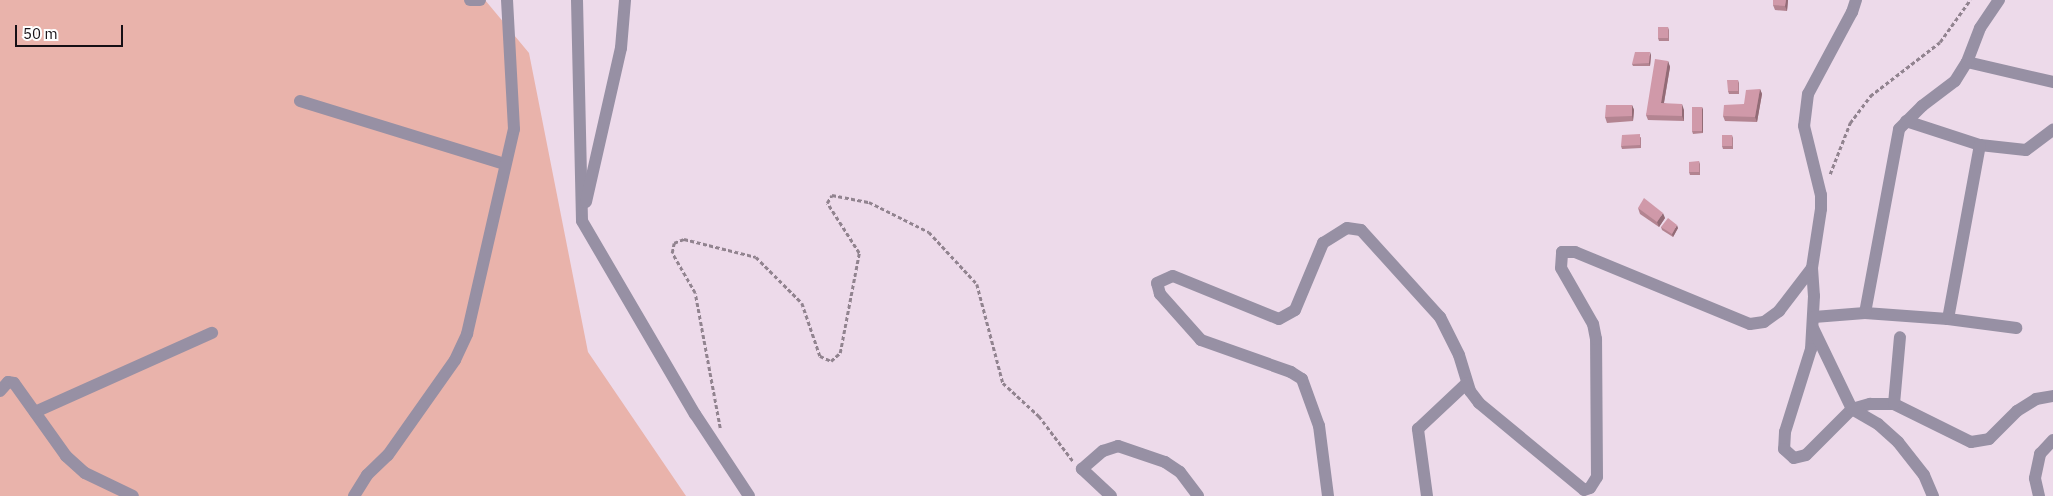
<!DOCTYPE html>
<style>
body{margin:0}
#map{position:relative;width:2053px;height:496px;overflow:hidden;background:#eddaea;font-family:"IBM Plex Sans",sans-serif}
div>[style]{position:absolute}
.green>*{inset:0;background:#e9b3ab}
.path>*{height:2.5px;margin-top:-1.25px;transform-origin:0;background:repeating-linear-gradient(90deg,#91838f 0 4px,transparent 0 6.5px)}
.minor>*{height:12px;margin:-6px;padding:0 6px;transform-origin:6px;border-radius:6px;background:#9790a4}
.wall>*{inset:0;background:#b38491}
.shaded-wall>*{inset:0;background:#926b76}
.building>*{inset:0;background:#d099a9}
span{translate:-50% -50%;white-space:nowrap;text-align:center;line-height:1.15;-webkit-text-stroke:4px #fff;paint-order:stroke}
.scale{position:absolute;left:15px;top:25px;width:108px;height:22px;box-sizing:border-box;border:2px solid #161015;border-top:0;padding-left:6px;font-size:15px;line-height:18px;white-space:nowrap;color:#161015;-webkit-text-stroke:4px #fff;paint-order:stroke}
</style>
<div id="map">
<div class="green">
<div style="clip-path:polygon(0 0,485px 0,529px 53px,588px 352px,686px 496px,0 496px)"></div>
</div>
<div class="path">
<div style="left:1830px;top:174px;width:55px;rotate:-68.6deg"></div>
<div style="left:1850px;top:123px;width:34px;rotate:-53deg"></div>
<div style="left:1870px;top:96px;width:88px;rotate:-37.6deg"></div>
<div style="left:1940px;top:42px;width:52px;rotate:-54.5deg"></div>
<div style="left:720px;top:428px;width:137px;rotate:-100.5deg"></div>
<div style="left:695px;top:293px;width:46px;rotate:-119.9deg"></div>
<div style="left:672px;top:253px;width:10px;rotate:-79deg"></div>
<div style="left:674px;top:243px;width:11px;rotate:-22deg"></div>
<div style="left:684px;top:239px;width:74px;rotate:14deg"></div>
<div style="left:756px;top:257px;width:65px;rotate:45deg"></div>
<div style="left:802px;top:303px;width:56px;rotate:71.2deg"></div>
<div style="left:820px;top:356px;width:12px;rotate:24deg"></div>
<div style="left:831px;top:361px;width:12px;rotate:-42deg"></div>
<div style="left:840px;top:353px;width:102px;rotate:-79.2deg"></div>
<div style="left:859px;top:253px;width:59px;rotate:-122.6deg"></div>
<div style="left:827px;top:203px;width:9px;rotate:-58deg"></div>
<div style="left:832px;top:195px;width:38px;rotate:11deg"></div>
<div style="left:869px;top:202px;width:67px;rotate:26.6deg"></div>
<div style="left:929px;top:232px;width:71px;rotate:47.3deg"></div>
<div style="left:977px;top:284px;width:102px;rotate:75.3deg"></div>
<div style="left:1003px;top:383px;width:49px;rotate:42.5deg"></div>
<div style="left:1039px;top:416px;width:56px;rotate:52.9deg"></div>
</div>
<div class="minor">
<div style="left:470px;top:0;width:10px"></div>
<div style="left:577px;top:0;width:221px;rotate:88.7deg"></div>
<div style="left:582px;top:221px;width:224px;rotate:59.7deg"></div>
<div style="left:695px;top:414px;width:98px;rotate:56.6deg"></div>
<div style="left:1856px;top:0;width:13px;rotate:108deg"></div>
<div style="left:1852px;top:12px;width:93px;rotate:118.2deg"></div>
<div style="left:1808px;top:94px;width:32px;rotate:97deg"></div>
<div style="left:1804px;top:126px;width:71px;rotate:76.2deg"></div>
<div style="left:1821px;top:195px;width:14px;rotate:90deg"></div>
<div style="left:1821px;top:209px;width:60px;rotate:98.7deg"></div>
<div style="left:1812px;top:268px;width:28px;rotate:86deg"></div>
<div style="left:1814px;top:296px;width:53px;rotate:93.2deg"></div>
<div style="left:1811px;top:349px;width:87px;rotate:107.4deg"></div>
<div style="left:1785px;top:432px;width:17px;rotate:93deg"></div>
<div style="left:1784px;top:449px;width:13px;rotate:42deg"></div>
<div style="left:1794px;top:458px;width:12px;rotate:-14deg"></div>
<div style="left:1806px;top:455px;width:65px;rotate:-45deg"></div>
<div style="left:1852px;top:409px;width:19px;rotate:-16deg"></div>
<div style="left:1870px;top:404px;width:24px"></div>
<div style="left:1894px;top:404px;width:86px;rotate:26.3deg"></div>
<div style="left:1971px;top:442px;width:18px;rotate:-9deg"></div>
<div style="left:1989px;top:439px;width:40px;rotate:-45deg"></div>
<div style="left:2017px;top:411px;width:22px;rotate:-32deg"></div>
<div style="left:2036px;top:399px;width:17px;rotate:-10deg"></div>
<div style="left:1967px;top:62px;width:88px;rotate:13.1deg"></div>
<div style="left:300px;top:101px;width:214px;rotate:17.1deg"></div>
<div style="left:1906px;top:121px;width:78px;rotate:18deg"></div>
<div style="left:1980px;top:145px;width:46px;rotate:6.2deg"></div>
<div style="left:2026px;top:150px;width:34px;rotate:-37deg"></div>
<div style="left:586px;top:202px;width:158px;rotate:-77.2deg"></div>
<div style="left:621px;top:48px;width:48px;rotate:-85.2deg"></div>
<div style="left:1865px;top:313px;width:83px;rotate:4.1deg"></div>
<div style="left:1948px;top:319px;width:69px;rotate:7.5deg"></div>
<div style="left:1814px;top:317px;width:51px;rotate:-4.5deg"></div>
<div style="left:1865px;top:313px;width:187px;rotate:-79.5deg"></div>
<div style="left:1899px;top:129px;width:33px;rotate:-45deg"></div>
<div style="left:1922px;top:106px;width:41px;rotate:-37.1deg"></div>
<div style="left:1955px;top:81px;width:22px;rotate:-58deg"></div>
<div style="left:1967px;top:62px;width:36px;rotate:-69deg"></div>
<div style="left:1980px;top:28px;width:34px;rotate:-56deg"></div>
<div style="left:1948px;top:319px;width:177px;rotate:-79.6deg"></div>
<div style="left:1813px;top:328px;width:90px;rotate:64.3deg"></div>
<div style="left:1852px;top:409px;width:30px;rotate:30deg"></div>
<div style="left:1878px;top:424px;width:27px;rotate:42deg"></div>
<div style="left:1898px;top:442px;width:42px;rotate:51.8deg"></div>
<div style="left:1924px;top:475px;width:23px;rotate:67deg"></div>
<div style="left:0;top:391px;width:12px;rotate:-48deg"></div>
<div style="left:8px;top:382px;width:6px;rotate:9deg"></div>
<div style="left:14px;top:383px;width:90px;rotate:54.5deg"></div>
<div style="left:66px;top:456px;width:25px;rotate:42deg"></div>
<div style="left:85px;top:473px;width:53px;rotate:25.6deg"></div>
<div style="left:1894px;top:404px;width:67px;rotate:-84.9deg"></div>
<div style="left:35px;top:412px;width:194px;rotate:-24.1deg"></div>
<div style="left:354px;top:496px;width:25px;rotate:-58deg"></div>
<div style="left:367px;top:475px;width:29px;rotate:-44deg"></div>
<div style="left:388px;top:455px;width:116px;rotate:-54.8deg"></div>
<div style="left:455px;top:360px;width:29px;rotate:-65deg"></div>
<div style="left:467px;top:334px;width:210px;rotate:-77.1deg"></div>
<div style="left:514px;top:129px;width:129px;rotate:-93.1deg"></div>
<div style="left:1111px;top:496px;width:40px;rotate:-137deg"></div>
<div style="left:1082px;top:469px;width:28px;rotate:-41deg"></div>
<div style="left:1103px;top:451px;width:16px;rotate:-18deg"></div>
<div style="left:1118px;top:446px;width:50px;rotate:18.8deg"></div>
<div style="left:1165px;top:462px;width:18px;rotate:34deg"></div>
<div style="left:1180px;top:472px;width:30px;rotate:53deg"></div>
<div style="left:1328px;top:496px;width:71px;rotate:-97.3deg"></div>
<div style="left:1319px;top:426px;width:50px;rotate:-109.9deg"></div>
<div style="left:1302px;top:379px;width:13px;rotate:-148deg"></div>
<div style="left:1291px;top:372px;width:96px;rotate:-160.4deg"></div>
<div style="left:1201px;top:340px;width:62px;rotate:-131.7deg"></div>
<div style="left:1160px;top:294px;width:11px;rotate:-105deg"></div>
<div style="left:1157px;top:283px;width:17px;rotate:-24deg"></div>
<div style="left:1173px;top:276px;width:114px;rotate:22.1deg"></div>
<div style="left:1279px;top:319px;width:18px;rotate:-29deg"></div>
<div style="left:1295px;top:310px;width:73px;rotate:-67.3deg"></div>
<div style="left:1323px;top:243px;width:28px;rotate:-32deg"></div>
<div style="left:1347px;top:228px;width:14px;rotate:8deg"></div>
<div style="left:1361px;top:230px;width:118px;rotate:47.8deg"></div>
<div style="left:1440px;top:317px;width:42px;rotate:63.4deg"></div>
<div style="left:1459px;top:355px;width:38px;rotate:73deg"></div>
<div style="left:1470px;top:391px;width:15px;rotate:53deg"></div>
<div style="left:1479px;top:403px;width:136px;rotate:39.6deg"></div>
<div style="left:1584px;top:490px;width:6px;rotate:-18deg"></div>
<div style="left:1590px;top:488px;width:13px;rotate:-58deg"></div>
<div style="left:1597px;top:477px;width:138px;rotate:-90.4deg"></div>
<div style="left:1596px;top:339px;width:15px;rotate:-101deg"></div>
<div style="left:1593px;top:324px;width:64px;rotate:-119.7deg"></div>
<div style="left:1561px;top:268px;width:16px;rotate:-86deg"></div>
<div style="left:1562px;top:252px;width:13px"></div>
<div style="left:1575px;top:252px;width:189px;rotate:22.4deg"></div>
<div style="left:1750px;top:324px;width:14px;rotate:-8deg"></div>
<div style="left:1764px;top:322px;width:19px;rotate:-36deg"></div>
<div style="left:1779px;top:311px;width:54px;rotate:-52.5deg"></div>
<div style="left:1427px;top:496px;width:68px;rotate:-97.7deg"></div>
<div style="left:1418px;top:429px;width:67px;rotate:-43.2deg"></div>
<div style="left:2039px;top:496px;width:18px;rotate:-103deg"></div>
<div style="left:2035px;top:478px;width:25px;rotate:-78deg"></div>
<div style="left:2040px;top:454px;width:19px;rotate:-47deg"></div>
</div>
<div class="wall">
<div style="clip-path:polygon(1773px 0,1788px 0,1787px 11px,1775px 10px,1773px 5px)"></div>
<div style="clip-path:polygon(1668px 27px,1669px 30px,1669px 41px,1659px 41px,1658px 38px)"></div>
<div style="clip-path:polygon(1651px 55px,1650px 66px,1633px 66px,1632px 64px)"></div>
<div style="clip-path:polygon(1668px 61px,1670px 67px,1664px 103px,1684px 110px,1684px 121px,1648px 120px,1646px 115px)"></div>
<div style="clip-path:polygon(1738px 80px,1739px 83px,1739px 94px,1729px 94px,1728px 91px)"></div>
<div style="clip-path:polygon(1760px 89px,1762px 94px,1757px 122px,1725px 121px,1723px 116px,1744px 104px)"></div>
<div style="clip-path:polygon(1632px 105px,1634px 110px,1633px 121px,1607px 123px,1605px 117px)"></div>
<div style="clip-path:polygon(1702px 107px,1703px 110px,1703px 133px,1693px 134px,1692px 131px)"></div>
<div style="clip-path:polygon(1732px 135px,1733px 138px,1733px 149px,1723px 149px,1722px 146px)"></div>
<div style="clip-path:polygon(1641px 137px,1641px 148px,1622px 149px,1621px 146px)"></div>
<div style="clip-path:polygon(1699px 161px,1700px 164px,1700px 175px,1690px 175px,1689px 172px)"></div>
<div style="clip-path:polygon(1638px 208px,1665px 218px,1659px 227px,1640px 214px)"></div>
<div style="clip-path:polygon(1661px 227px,1678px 228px,1673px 237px,1662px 230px)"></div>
</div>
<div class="shaded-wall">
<div style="clip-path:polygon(1786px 0,1788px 0,1787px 11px,1785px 6px)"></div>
<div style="clip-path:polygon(1650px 52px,1651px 55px,1650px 66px,1649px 63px)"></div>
<div style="clip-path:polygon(1668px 61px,1670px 67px,1663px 108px,1661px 103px)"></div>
<div style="clip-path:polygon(1760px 89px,1762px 94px,1757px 122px,1755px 117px)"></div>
<div style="clip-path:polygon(1682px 104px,1684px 110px,1684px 121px,1682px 116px)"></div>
<div style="clip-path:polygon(1632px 105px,1634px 110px,1633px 121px,1632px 116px)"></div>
<div style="clip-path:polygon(1702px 107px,1703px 110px,1703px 133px,1702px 131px)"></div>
<div style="clip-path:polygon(1663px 213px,1665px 218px,1659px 227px,1657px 222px)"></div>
<div style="clip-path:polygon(1677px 225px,1678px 228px,1673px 237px,1672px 234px)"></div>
</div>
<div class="building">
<div style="clip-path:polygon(1773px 0,1786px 0,1785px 6px,1773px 5px)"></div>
<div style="clip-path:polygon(1658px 27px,1668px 27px,1668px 38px,1658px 38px)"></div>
<div style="clip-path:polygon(1635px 52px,1650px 52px,1649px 63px,1632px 64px)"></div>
<div style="clip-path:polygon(1655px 59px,1668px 61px,1661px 103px,1682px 104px,1682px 116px,1646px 115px)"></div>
<div style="clip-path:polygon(1727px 80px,1738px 80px,1738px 91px,1728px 91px)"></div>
<div style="clip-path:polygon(1760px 89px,1755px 117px,1723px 116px,1724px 105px,1744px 104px,1746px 90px)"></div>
<div style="clip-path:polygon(1606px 105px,1632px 105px,1632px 116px,1605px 117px)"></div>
<div style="clip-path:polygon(1692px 107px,1702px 107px,1702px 131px,1692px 131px)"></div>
<div style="clip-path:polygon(1640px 134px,1640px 145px,1621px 146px,1622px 135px)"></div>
<div style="clip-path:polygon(1722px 135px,1732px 135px,1732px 146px,1722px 146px)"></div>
<div style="clip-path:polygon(1699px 161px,1699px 172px,1689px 172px,1689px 162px)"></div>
<div style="clip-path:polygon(1644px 198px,1663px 213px,1657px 222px,1638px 208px)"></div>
<div style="clip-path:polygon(1668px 218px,1677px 225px,1672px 234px,1661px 227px)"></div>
</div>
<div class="scale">50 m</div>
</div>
